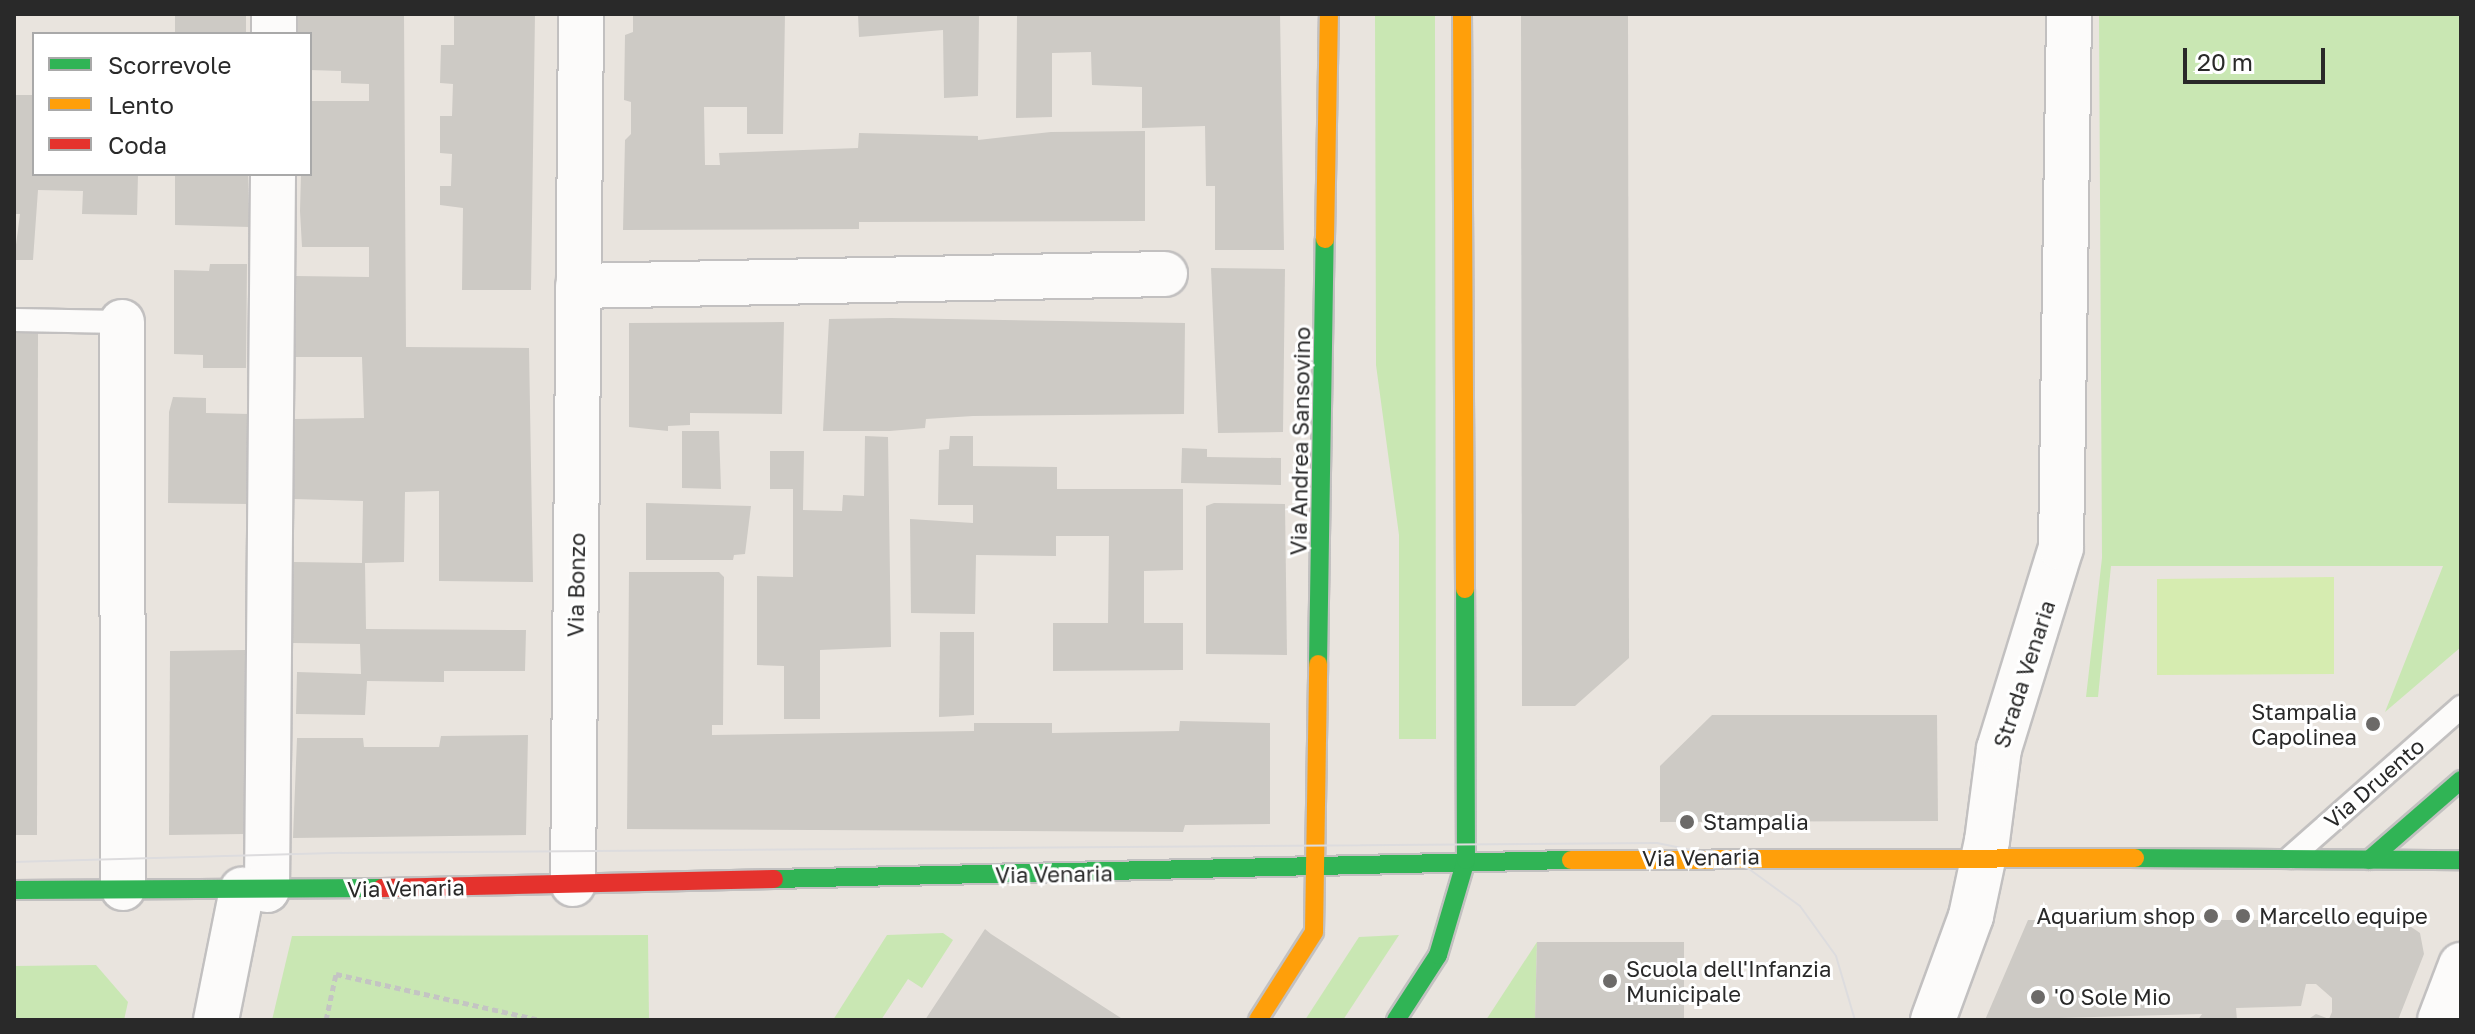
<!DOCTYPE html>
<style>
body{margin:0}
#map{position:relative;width:2475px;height:1034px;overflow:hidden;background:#e9e4de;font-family:"Golos Text",sans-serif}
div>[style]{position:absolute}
.green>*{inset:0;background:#c9e7b3}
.pitch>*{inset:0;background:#d6ecb0}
.building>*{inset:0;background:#cdcac5}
.path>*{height:5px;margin-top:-2.5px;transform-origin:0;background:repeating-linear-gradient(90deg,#c4c4c3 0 6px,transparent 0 10px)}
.roads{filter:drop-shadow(2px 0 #c2c0c0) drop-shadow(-2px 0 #c2c0c0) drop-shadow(0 2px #c2c0c0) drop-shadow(0 -2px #c2c0c0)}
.lane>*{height:22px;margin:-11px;padding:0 11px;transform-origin:11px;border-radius:11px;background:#fcfbfa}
.street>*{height:44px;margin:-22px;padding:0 22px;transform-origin:22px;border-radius:22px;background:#fcfbfa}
.fast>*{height:18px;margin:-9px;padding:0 9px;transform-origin:9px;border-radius:9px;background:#30b455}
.slow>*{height:18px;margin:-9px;padding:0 9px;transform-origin:9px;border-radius:9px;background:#ff9f0a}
.jam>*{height:18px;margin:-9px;padding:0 9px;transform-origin:9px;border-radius:9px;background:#e5322d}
.tram>*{height:2px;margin:-1px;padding:0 1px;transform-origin:1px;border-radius:1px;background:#dddcde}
.dots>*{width:22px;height:22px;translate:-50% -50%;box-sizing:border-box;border:4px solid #fff;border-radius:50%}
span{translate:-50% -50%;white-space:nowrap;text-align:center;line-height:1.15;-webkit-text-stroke:6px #fff;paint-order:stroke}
.street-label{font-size:22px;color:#292929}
.poi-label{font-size:22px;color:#292929}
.right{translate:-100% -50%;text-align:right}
.left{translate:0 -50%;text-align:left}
.frame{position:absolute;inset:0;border:16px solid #292929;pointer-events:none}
.legend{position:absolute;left:32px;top:32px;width:280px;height:144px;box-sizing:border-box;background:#fff;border:2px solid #a9a9a9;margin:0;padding:10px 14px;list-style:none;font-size:24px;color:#292929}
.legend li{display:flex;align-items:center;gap:16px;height:40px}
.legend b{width:40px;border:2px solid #a9a9a9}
.scale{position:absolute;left:2183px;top:48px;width:142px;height:36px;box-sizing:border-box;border:4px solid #292929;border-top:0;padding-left:10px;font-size:24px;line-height:28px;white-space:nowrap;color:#292929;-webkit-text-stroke:6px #fff;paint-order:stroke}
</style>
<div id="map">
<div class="green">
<div style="clip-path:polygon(1375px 14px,1435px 14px,1436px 739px,1399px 739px,1399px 535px,1376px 365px)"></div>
<div style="clip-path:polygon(2099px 14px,2461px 14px,2461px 647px,2385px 712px,2443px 566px,2111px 566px,2098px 697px,2086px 697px,2102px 558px)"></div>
<div style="clip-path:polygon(943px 933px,953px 940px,922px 988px,908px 979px,881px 1020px,833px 1020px,887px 935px)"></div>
<div style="clip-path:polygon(648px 935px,649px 1020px,272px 1020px,292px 936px)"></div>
<div style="clip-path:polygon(1399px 935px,1343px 1020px,1305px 1020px,1359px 937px)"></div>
<div style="clip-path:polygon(1537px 942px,1535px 1020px,1486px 1020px)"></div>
<div style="clip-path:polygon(96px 965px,128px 1002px,124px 1020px,14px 1020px,14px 966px)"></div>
</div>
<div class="pitch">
<div style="clip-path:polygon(2334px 577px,2334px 674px,2157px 675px,2157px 579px)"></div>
</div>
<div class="building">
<div style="clip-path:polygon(175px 14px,246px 14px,246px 34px,175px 34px)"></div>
<div style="clip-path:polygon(295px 14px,404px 14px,406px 347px,529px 348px,533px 582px,439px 581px,439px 491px,405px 492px,404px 562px,365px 563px,366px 629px,526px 630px,525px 671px,444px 671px,444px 682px,367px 681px,365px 715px,296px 714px,297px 672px,361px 674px,360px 644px,293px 643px,293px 562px,362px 563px,363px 501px,294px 499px,295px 419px,364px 418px,362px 357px,295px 357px,296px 276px,369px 277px,369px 247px,302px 247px,300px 211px,301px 174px,310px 174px,310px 101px,369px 101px,369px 84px,341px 83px,341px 71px,310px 70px,310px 34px,295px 32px)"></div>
<div style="clip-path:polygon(454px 14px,535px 14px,531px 290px,462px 290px,463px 208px,440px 205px,440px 186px,451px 186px,452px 154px,440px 153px,440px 116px,452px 116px,453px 84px,440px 83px,441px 45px,454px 45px)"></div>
<div style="clip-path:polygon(633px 14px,785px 14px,783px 134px,747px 134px,747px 107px,704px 107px,705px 165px,720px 165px,719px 153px,858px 148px,859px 133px,978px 136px,978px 140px,1051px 132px,1145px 131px,1145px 221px,859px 222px,859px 229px,623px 230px,625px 140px,631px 134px,631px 102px,624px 100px,625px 35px,633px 32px)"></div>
<div style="clip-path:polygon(858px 14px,979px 14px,978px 96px,944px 98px,943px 30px,859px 37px)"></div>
<div style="clip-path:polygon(1017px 14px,1280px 14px,1284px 250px,1215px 250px,1215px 186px,1206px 186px,1205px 126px,1142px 128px,1142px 87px,1092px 85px,1091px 52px,1052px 53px,1052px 117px,1016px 118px)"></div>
<div style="clip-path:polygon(1521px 14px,1628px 14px,1629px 658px,1575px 706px,1522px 706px)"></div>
<div style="clip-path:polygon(14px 95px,34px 95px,34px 174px,138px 174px,137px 215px,82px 214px,83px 191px,38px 190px,33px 260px,14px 260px,20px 214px,14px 214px)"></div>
<div style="clip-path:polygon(175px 174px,248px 174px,249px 227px,175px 225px)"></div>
<div style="clip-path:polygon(210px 264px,247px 264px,246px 368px,203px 368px,203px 355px,174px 354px,174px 270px,209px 271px)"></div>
<div style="clip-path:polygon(1211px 268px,1285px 269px,1283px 432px,1218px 433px)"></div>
<div style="clip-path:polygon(891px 318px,1185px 323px,1184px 414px,973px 416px,926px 419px,925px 428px,890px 431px,823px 431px,829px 319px)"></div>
<div style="clip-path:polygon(784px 322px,782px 414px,690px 413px,690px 425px,668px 426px,668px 431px,629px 427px,629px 323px)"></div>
<div style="clip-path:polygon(14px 331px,38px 331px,37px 835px,14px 835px)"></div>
<div style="clip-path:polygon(173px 397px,206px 398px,206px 413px,249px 414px,249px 504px,168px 503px,169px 412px)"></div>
<div style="clip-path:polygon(682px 431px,719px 431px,721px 489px,682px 488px)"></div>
<div style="clip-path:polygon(865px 436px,888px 437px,891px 647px,820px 650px,820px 719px,784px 719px,784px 666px,757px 665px,757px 576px,793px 577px,793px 489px,770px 489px,770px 451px,804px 451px,803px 510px,842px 511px,843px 495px,864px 496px)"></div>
<div style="clip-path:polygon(950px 436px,973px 436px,973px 466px,1057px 467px,1057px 489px,1183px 489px,1183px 570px,1144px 571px,1144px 623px,1183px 623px,1183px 670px,1053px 671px,1053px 623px,1108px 623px,1109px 536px,1056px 536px,1056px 556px,976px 555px,975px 614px,911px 613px,910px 519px,973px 523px,973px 505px,938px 505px,939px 450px,949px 449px)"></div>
<div style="clip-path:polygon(1182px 448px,1207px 449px,1207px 457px,1281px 458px,1281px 485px,1181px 483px)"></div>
<div style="clip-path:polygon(646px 503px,751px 506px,745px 554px,734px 555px,733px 560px,646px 560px)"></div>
<div style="clip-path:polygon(1214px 503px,1285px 504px,1287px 655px,1206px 654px,1206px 506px)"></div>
<div style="clip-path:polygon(629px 572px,719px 572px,724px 577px,723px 725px,712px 725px,712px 735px,974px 731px,974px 723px,1052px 723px,1052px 733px,1179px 731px,1180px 721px,1270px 723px,1270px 824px,1185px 825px,1183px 832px,627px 829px)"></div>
<div style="clip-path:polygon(940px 632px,974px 632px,974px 715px,939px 717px)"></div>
<div style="clip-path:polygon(245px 650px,244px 834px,169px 835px,170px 651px)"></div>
<div style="clip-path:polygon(1712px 715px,1937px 715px,1938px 821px,1660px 822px,1660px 766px)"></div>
<div style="clip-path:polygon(528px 735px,526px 835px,293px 838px,297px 738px,363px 738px,364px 747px,439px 747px,441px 736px)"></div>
<div style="clip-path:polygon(2028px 920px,2401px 920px,2420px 933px,2424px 954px,2398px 1020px,2307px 1020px,2316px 1014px,2329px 1019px,2332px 1012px,2332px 998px,2316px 984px,2306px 984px,2301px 1006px,2236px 1008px,2237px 1020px,2198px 1020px,2202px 1014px,1985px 1020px)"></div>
<div style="clip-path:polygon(985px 929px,991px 934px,1124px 1020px,925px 1020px)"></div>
<div style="clip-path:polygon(1537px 942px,1684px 942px,1684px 1020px,1535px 1020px)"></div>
</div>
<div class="path">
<div style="left:326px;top:1020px;width:47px;rotate:-77.7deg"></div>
<div style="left:336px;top:974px;width:209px;rotate:12.7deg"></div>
</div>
<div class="roads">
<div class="lane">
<div style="left:14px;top:320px;width:108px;rotate:1.1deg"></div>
<div style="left:2291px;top:857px;width:227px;rotate:-41.4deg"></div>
</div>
<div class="street">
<div style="left:274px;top:34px;width:20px;rotate:-90deg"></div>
<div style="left:578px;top:286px;width:587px;rotate:-1.17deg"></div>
<div style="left:122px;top:322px;width:566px;rotate:89.9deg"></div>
<div style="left:573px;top:884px;width:870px;rotate:-89.47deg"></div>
<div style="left:267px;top:890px;width:716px;rotate:-89.52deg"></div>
<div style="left:216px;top:1020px;width:133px;rotate:-78.7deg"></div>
<div style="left:1933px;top:1020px;width:111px;rotate:-69.9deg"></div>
<div style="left:1971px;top:916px;width:77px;rotate:-78deg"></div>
<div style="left:1987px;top:841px;width:93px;rotate:-82.6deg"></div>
<div style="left:1999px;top:749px;width:210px;rotate:-72.9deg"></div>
<div style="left:2061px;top:548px;width:534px;rotate:-89.14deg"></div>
<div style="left:2440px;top:1020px;width:59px;rotate:-69.1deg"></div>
</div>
<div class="fast">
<div style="left:1318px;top:664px;width:425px;rotate:-89.1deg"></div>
<div style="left:2135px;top:858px;width:326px;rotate:0.4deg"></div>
<div style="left:2369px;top:860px;width:122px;rotate:-41deg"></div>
<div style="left:774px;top:879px;width:797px;rotate:-1.37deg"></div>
<div style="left:14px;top:890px;width:368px;rotate:-0.3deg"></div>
<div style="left:1396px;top:1020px;width:77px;rotate:-57.1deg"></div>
<div style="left:1438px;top:955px;width:99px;rotate:-73.6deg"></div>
<div style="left:1466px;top:860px;width:271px;rotate:-90.2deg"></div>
</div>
<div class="slow">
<div style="left:1462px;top:14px;width:575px;rotate:89.7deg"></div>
<div style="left:1325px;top:239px;width:225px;rotate:-89deg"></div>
<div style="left:1571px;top:860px;width:564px;rotate:-0.2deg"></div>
<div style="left:1258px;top:1020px;width:104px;rotate:-57.5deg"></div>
<div style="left:1314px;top:932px;width:268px;rotate:-89.1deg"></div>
</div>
<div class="jam">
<div style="left:382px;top:888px;width:392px;rotate:-1.3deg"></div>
</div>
</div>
<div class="tram">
<div style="left:14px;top:862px;width:327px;rotate:-1.6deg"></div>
<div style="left:341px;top:853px;width:1316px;rotate:-0.44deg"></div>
<div style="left:1657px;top:843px;width:65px;rotate:11.5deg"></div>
<div style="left:1721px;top:856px;width:31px;rotate:25deg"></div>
<div style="left:1749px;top:869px;width:63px;rotate:36deg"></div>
<div style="left:1800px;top:906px;width:62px;rotate:54.2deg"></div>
<div style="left:1836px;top:956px;width:67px;rotate:73.5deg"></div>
</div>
<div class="dots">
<div style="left:2373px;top:724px;background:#6c6a68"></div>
<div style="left:1687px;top:822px;background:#6c6a68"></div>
<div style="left:2211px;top:916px;background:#6c6a68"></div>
<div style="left:2243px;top:916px;background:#6c6a68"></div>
<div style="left:1610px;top:981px;background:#6c6a68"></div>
<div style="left:2038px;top:997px;background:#6c6a68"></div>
</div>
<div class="street-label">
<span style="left:1300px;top:441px;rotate:-89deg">Via Andrea Sansovino</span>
<span style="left:576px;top:585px;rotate:-89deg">Via Bonzo</span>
<span style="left:2024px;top:674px;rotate:-72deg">Strada Venaria</span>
<span style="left:2374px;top:783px;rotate:-41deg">Via Druento</span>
<span style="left:1701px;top:857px;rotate:-1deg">Via Venaria</span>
<span style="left:1054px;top:874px;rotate:-1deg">Via Venaria</span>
<span style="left:406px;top:888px;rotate:-1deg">Via Venaria</span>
</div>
<div class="poi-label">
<span class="right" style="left:2357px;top:724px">Stampalia<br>Capolinea</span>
<span class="left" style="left:1703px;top:822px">Stampalia</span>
<span class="right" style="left:2195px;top:916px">Aquarium shop</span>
<span class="left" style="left:2259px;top:916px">Marcello equipe</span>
<span class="left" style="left:1626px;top:981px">Scuola dell'Infanzia<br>Municipale</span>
<span class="left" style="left:2054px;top:997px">'O Sole Mio</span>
</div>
<div class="frame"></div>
<ul class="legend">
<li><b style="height:10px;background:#30b455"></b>Scorrevole</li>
<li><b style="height:10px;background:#ff9f0a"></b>Lento</li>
<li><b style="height:10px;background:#e5322d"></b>Coda</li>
</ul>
<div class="scale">20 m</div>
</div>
